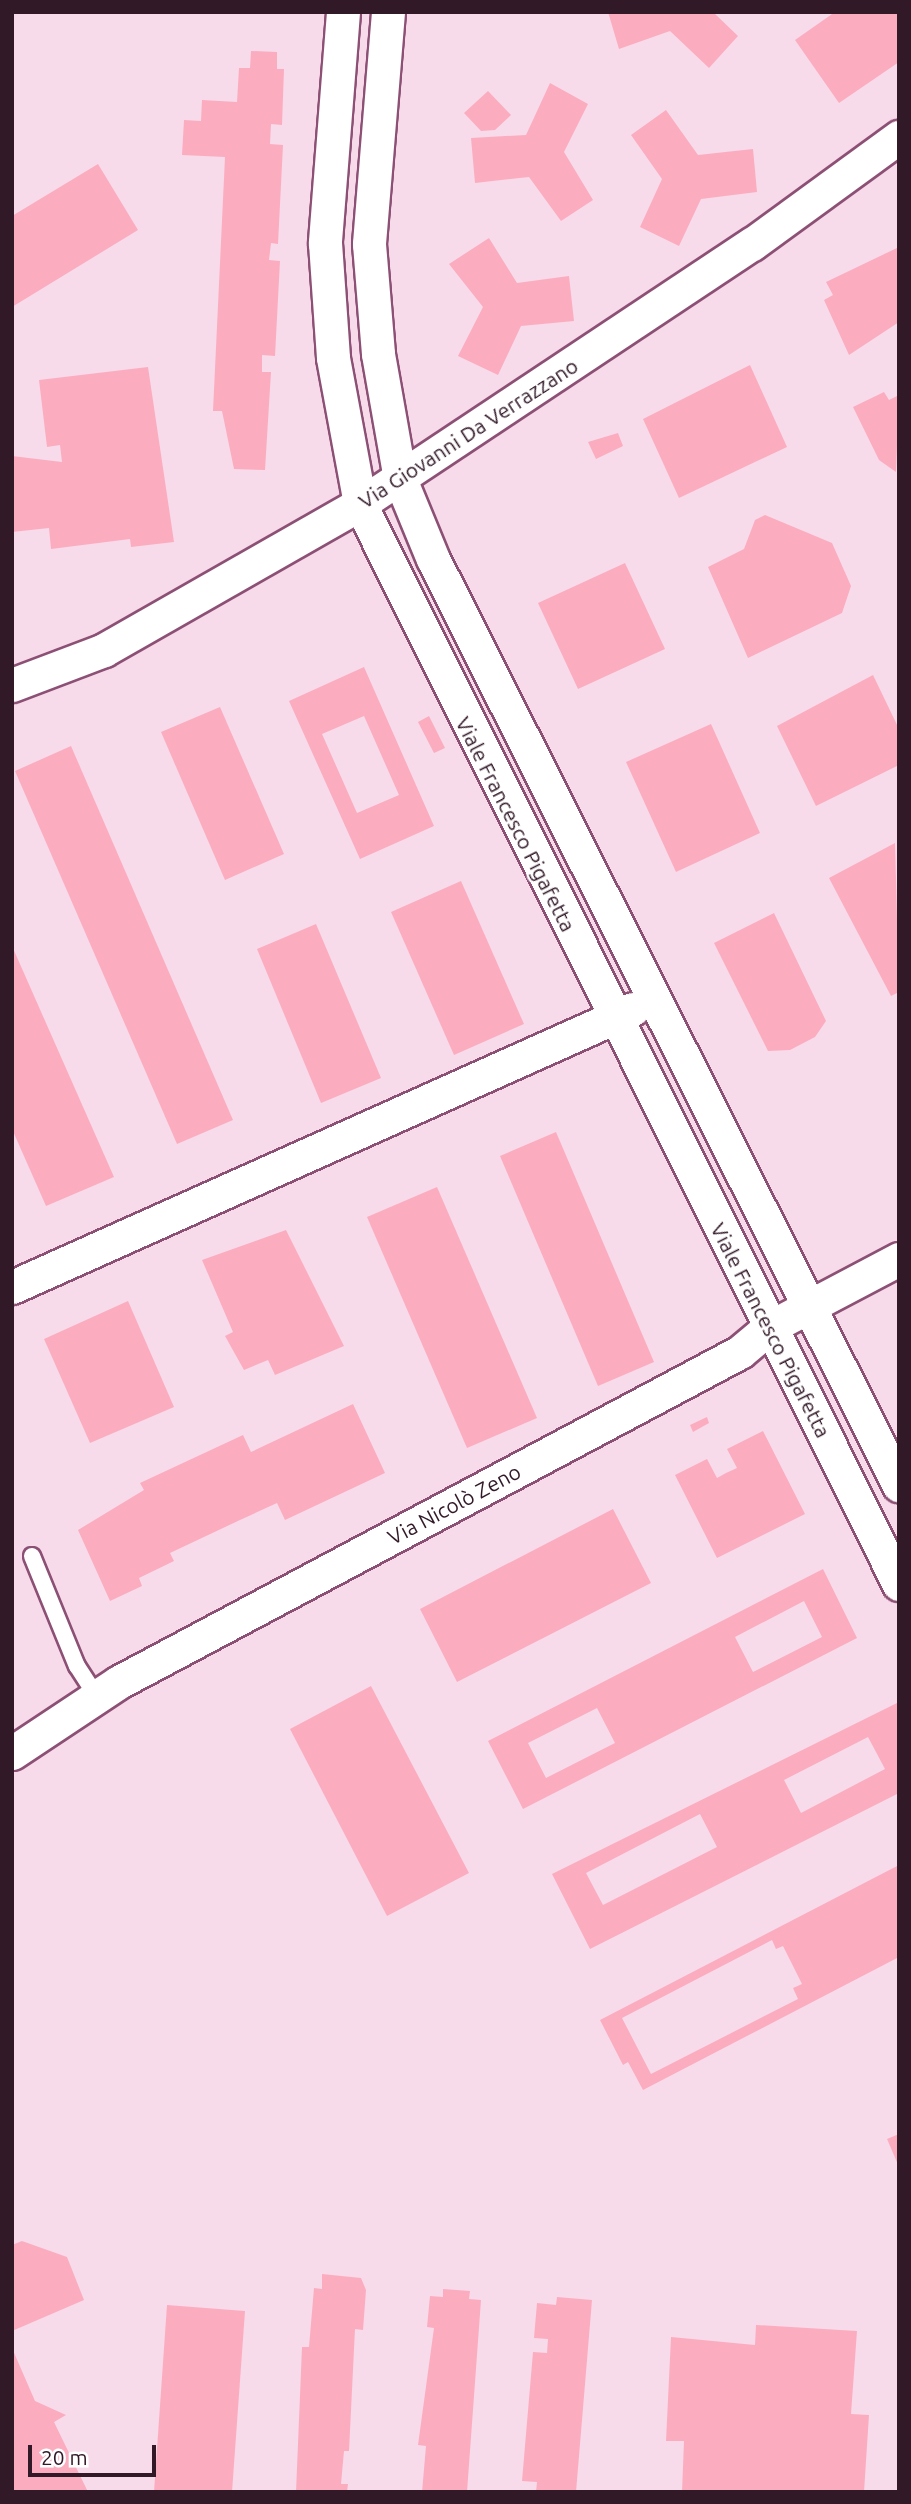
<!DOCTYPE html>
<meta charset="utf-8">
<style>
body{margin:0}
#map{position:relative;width:911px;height:2504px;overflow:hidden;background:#f7dbea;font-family:Ubuntu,sans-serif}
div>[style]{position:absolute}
.building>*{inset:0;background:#fbadbf}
.roads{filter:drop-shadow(2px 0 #8d5075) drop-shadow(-2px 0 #8d5075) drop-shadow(0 2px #8d5075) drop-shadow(0 -2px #8d5075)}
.lane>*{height:16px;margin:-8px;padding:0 8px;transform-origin:8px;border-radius:8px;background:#fff}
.street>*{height:33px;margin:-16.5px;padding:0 16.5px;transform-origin:16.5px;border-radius:16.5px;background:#fff}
span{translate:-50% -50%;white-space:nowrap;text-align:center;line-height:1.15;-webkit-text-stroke:5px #fff;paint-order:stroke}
.street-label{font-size:21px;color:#321928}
.frame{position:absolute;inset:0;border:14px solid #321928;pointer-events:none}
.scale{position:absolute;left:28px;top:2445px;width:128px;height:32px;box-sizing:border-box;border:4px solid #321928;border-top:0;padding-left:9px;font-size:21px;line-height:24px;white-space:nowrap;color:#321928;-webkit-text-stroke:5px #fff;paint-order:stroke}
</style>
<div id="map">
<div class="building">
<div style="clip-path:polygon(608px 12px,713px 12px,738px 36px,709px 68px,670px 31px,619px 49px)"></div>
<div style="clip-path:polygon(835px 12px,899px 12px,899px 62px,839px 103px,795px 40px)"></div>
<div style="clip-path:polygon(251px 51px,277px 52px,277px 69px,284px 69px,282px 125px,271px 124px,270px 144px,283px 145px,278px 244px,271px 243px,269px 260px,280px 261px,275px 356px,262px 355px,262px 372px,271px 372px,265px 470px,234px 469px,222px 411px,213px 411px,225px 157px,182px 155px,184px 120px,201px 121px,202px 100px,237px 102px,239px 68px,250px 68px)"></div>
<div style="clip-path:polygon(550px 83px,588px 104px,564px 152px,593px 200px,561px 221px,529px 177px,475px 183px,471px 138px,526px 135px)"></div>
<div style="clip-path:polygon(488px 91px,511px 115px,495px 130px,481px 131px,464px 113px)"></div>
<div style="clip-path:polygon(666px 110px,698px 155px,753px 149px,757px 192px,701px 199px,679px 246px,640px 227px,662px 179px,631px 135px)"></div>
<div style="clip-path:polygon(98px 164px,138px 230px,12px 307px,12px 216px)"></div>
<div style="clip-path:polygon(489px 238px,517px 283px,569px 276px,574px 321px,521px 326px,498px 375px,458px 356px,483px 307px,449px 264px)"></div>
<div style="clip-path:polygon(899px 247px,899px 322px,849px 355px,824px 300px,833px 295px,826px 282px)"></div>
<div style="clip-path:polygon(750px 365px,787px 447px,679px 498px,643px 419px)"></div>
<div style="clip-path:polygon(148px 367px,174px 542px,131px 547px,130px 539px,51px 549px,49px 528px,12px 532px,12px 456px,62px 462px,60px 445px,47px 447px,39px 380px)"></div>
<div style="clip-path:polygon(884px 392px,889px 400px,899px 395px,896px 472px,879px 460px,853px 407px)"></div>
<div style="clip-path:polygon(618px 433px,623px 446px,596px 459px,588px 442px)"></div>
<div style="clip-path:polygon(765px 515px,832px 543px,851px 586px,842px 613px,748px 658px,708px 567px,744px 549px,755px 520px)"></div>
<div style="clip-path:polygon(625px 563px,665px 649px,578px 689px,538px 603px)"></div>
<div style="clip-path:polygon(evenodd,364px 667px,434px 826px,360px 859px,289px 701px,364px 667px,364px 716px,399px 795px,357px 813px,322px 734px,364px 716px)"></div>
<div style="clip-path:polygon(873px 675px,899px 729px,899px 765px,816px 806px,777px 726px)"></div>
<div style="clip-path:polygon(220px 707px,284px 854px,225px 880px,161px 732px)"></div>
<div style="clip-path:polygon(429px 716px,445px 748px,434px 753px,418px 722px)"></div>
<div style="clip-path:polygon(711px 724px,760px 833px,676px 872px,626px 762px)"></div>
<div style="clip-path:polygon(71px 746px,233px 1120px,177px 1144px,15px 771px)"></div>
<div style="clip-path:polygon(895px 843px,899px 992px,891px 996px,829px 878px)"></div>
<div style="clip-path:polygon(461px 881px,524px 1024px,454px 1055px,391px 912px)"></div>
<div style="clip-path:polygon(774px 913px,826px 1021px,815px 1037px,790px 1050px,768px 1051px,714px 943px)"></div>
<div style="clip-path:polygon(316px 924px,381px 1078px,321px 1103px,257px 949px)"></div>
<div style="clip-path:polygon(12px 946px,114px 1177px,46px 1206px,12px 1129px)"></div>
<div style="clip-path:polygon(556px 1132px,654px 1362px,598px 1386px,500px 1156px)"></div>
<div style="clip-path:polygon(437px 1187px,537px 1418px,467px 1448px,367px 1217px)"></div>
<div style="clip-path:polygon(286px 1230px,344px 1346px,275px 1375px,268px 1360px,244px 1370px,225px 1336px,233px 1332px,202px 1260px)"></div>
<div style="clip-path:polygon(128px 1301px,174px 1407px,90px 1443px,44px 1339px)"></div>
<div style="clip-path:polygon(353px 1404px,385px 1473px,285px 1520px,277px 1503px,240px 1520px,170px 1553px,174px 1561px,139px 1578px,142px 1586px,110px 1601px,78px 1530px,144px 1490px,140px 1483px,243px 1435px,251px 1452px)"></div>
<div style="clip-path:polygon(707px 1417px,709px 1423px,693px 1432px,690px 1425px)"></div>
<div style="clip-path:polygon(763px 1431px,805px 1514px,717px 1558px,675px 1475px,707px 1459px,717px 1478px,726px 1473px,737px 1468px,727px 1449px)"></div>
<div style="clip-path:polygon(613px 1509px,651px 1583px,457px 1682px,420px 1609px)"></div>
<div style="clip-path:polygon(evenodd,823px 1569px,857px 1638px,523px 1809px,488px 1741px,823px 1569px,804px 1601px,822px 1637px,753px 1672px,735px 1637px,804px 1601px,823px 1569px,597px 1708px,615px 1743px,546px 1778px,528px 1743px,597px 1708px)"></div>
<div style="clip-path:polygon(371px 1686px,469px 1873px,387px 1916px,290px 1729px)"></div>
<div style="clip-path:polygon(evenodd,899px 1702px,899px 1793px,590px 1949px,552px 1874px,899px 1702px,868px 1737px,885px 1769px,801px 1813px,784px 1780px,868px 1737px,899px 1702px,700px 1814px,717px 1847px,603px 1905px,586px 1873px,700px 1814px)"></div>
<div style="clip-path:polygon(evenodd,899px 1865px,899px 1957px,643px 2090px,628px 2062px,623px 2065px,600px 2020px,899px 1865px,772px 1940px,776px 1949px,783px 1946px,802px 1984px,793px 1988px,798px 1999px,651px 2074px,622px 2018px,772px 1940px)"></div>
<div style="clip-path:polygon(899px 2134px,899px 2167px,887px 2139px)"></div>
<div style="clip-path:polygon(22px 2241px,67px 2257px,84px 2300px,12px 2331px,12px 2245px)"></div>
<div style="clip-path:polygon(322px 2274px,361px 2278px,366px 2290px,363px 2330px,355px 2329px,349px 2451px,344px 2451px,341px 2484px,348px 2484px,347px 2492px,296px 2492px,302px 2347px,309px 2347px,314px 2288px,322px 2289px)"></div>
<div style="clip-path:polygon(443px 2289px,470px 2291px,469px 2299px,481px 2300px,467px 2492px,422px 2492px,426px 2446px,418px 2445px,434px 2328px,427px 2327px,430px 2296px,443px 2297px)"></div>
<div style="clip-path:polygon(557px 2297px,592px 2300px,576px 2492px,536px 2492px,537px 2482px,522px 2481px,533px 2352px,547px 2353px,548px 2339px,534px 2338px,537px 2303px,556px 2305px)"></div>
<div style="clip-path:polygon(167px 2305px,245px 2311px,232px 2492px,154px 2492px)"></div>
<div style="clip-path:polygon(756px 2325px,857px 2331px,851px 2414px,869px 2415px,864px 2492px,682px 2492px,684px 2441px,666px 2441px,671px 2337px,755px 2345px)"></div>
<div style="clip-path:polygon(12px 2348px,35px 2401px,66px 2415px,54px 2422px,88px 2492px,12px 2492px)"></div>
</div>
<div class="roads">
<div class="lane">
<div style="left:32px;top:1556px;width:119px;rotate:67.8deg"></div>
<div style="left:77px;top:1666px;width:37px;rotate:57deg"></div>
</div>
<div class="street">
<div style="left:343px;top:12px;width:232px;rotate:94.5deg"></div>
<div style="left:325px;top:243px;width:115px;rotate:86deg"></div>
<div style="left:333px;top:358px;width:148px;rotate:79.5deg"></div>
<div style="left:360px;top:504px;width:1207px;rotate:63.48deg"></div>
<div style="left:388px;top:12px;width:233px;rotate:94.7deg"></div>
<div style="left:369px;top:244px;width:110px;rotate:85.3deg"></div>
<div style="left:378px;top:354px;width:127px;rotate:80deg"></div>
<div style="left:400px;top:479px;width:87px;rotate:67.6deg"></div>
<div style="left:433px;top:559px;width:1037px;rotate:63.29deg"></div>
<div style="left:12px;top:685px;width:98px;rotate:-20.8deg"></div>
<div style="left:104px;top:650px;width:295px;rotate:-29.7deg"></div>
<div style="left:360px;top:504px;width:470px;rotate:-33.6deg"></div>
<div style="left:752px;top:244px;width:182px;rotate:-36.1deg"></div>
<div style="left:12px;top:1287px;width:680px;rotate:-24.12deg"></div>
<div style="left:12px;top:1753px;width:128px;rotate:-33.6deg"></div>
<div style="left:119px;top:1682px;width:703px;rotate:-27.99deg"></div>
<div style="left:740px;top:1352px;width:39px;rotate:-40deg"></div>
<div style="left:770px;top:1327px;width:146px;rotate:-27.8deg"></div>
</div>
</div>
<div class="street-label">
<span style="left:468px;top:433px;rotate:-33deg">Via Giovanni Da Verrazzano</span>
<span style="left:516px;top:824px;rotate:63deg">Viale Francesco Pigafetta</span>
<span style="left:771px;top:1330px;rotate:63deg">Viale Francesco Pigafetta</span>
<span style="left:454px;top:1504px;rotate:-28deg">Via Nicolò Zeno</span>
</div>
<div class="frame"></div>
<div class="scale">20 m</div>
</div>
